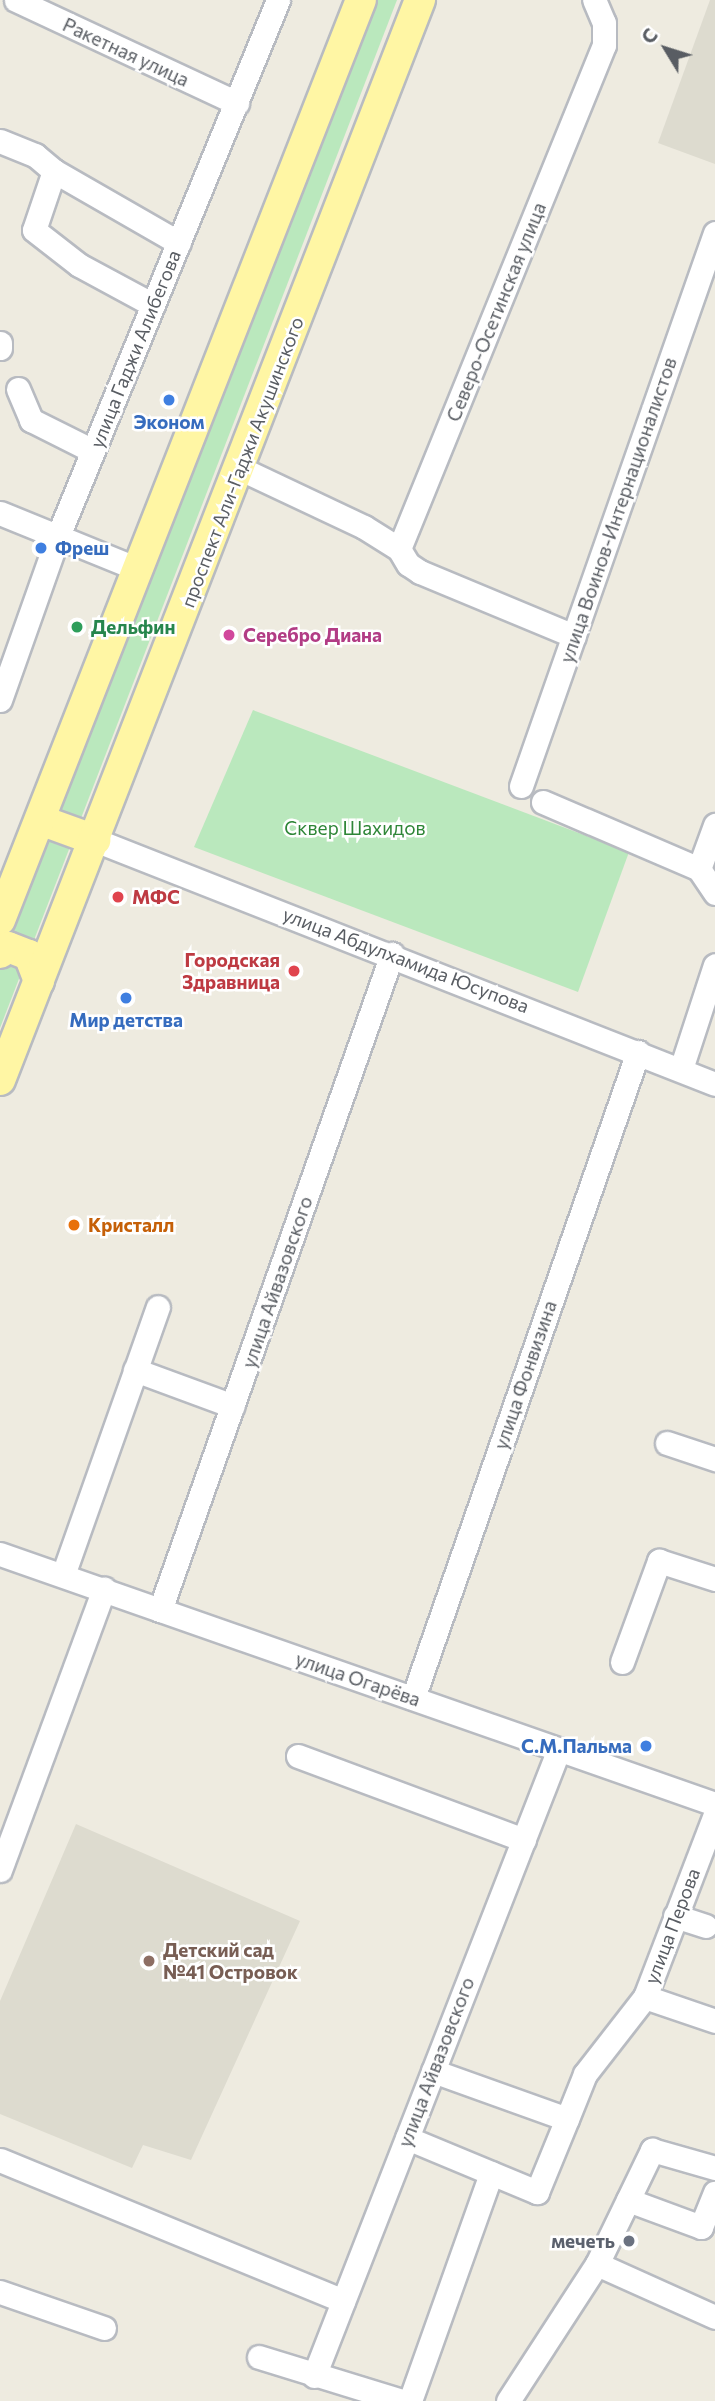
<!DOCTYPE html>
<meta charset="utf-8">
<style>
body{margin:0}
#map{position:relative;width:715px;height:2401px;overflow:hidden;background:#eeebe0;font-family:Commissioner,sans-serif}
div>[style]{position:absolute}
.education>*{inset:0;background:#dddbcf}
.green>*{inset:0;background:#bae8bd}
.roads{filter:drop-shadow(2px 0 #b8bbc1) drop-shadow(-2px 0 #b8bbc1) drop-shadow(0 2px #b8bbc1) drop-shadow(0 -2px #b8bbc1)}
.minor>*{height:23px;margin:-11.5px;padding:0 11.5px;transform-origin:11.5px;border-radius:11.5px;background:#fff}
.major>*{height:30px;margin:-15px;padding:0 15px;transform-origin:15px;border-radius:15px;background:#fff6a4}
.dots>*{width:19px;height:19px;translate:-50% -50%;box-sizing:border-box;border:4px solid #fff;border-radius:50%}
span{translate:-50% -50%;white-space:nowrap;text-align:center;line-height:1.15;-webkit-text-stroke:5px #fff;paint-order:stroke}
.street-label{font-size:19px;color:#595d63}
.shop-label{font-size:19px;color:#366cbe;font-weight:700}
.left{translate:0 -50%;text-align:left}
.right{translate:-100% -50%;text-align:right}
.leisure-label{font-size:19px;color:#27864d;font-weight:700}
.hotel-label{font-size:19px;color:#b23c85;font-weight:700}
.park-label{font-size:19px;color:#2e8637}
.health-label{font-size:19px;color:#be3a42;font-weight:700}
.food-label{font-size:19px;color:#c56008;font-weight:700}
.education-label{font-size:19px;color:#785e54;font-weight:700}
.worship-label{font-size:19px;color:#5b616d;font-weight:700}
.north{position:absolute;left:631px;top:14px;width:70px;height:70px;-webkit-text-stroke:5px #fff;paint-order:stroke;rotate:308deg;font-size:19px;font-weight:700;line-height:28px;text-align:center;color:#595d63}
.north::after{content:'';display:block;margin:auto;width:24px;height:32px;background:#595d63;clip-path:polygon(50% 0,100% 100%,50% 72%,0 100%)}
</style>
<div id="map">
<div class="education">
<div style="clip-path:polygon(710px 0,715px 0,715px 164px,658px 143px)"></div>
<div style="clip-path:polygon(76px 1824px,300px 1921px,191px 2160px,143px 2145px,132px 2168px,0 2114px,0 2001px)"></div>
</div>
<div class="green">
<div style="clip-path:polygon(377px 0,397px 0,0 1028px,0 966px)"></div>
<div style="clip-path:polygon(253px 710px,629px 852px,578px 992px,194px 847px)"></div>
</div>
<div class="roads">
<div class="minor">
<div style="left:16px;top:0;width:244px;rotate:25deg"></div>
<div style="left:0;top:141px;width:38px;rotate:22deg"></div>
<div style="left:35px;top:155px;width:25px;rotate:40deg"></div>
<div style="left:54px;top:171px;width:144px;rotate:29.9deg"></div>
<div style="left:54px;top:171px;width:62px;rotate:108.7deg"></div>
<div style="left:34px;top:230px;width:57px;rotate:37.9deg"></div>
<div style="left:79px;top:265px;width:84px;rotate:28.4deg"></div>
<div style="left:0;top:343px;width:5px;rotate:90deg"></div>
<div style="left:18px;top:389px;width:34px;rotate:67deg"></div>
<div style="left:31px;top:420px;width:69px;rotate:26.6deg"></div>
<div style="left:239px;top:468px;width:138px;rotate:25.3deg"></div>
<div style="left:364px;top:527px;width:41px;rotate:32.2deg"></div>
<div style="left:0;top:513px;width:149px;rotate:22.1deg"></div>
<div style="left:574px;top:636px;width:167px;rotate:-157.4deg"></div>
<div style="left:420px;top:572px;width:14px;rotate:-146deg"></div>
<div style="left:408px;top:564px;width:17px;rotate:-121deg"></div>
<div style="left:399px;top:549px;width:544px;rotate:-67.87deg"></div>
<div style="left:604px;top:45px;width:22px;rotate:-90deg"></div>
<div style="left:604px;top:23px;width:25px;rotate:-113deg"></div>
<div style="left:0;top:700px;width:174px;rotate:-70.5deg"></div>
<div style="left:58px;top:536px;width:579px;rotate:-67.68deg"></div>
<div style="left:521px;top:786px;width:586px;rotate:-70.67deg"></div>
<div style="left:543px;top:802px;width:170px;rotate:23.2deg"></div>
<div style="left:699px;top:869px;width:29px;rotate:56deg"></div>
<div style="left:95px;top:840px;width:666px;rotate:21.48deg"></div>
<div style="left:699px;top:869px;width:47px;rotate:-70deg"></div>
<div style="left:681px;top:1069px;width:109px;rotate:-71.9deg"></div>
<div style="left:135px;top:1370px;width:104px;rotate:20.2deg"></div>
<div style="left:667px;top:1443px;width:51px;rotate:18.4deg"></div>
<div style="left:0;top:1554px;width:757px;rotate:19.27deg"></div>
<div style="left:63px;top:1575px;width:284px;rotate:-70.5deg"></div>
<div style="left:160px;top:1610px;width:696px;rotate:-70.52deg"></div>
<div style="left:622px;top:1662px;width:108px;rotate:-69.9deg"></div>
<div style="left:659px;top:1561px;width:59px;rotate:17.8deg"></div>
<div style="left:413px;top:1698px;width:684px;rotate:-70.8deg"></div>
<div style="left:298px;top:1756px;width:241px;rotate:20.4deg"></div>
<div style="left:0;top:1870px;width:300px;rotate:-69.7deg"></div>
<div style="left:675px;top:1916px;width:32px;rotate:18deg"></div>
<div style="left:645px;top:1997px;width:74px;rotate:18.9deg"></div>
<div style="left:433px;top:2071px;width:142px;rotate:19.7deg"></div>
<div style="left:567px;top:2119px;width:48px;rotate:-68.2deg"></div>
<div style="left:585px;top:2074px;width:98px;rotate:-52.1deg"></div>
<div style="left:645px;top:1997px;width:195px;rotate:-69deg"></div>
<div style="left:407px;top:2138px;width:141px;rotate:22.6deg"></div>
<div style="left:537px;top:2192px;width:79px;rotate:-67.7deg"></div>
<div style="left:0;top:2160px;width:371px;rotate:22.3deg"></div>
<div style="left:628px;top:2200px;width:78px;rotate:20.3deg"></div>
<div style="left:701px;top:2227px;width:37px;rotate:-68deg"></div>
<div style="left:597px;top:2264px;width:129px;rotate:24.2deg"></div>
<div style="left:0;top:2292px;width:110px;rotate:19.1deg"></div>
<div style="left:259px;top:2357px;width:150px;rotate:17.1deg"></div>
<div style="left:314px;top:2376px;width:673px;rotate:-68.66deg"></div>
<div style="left:410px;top:2401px;width:242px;rotate:-70.4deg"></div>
<div style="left:508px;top:2401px;width:163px;rotate:-57deg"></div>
<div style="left:597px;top:2264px;width:127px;rotate:-64.2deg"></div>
<div style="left:652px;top:2150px;width:66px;rotate:15.9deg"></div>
</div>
<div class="major">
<div style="left:40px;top:820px;width:59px;rotate:20deg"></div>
<div style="left:0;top:920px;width:988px;rotate:-68.58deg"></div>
<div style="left:0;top:953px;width:10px;rotate:-37deg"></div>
<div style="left:8px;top:947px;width:22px;rotate:21deg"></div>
<div style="left:29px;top:955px;width:28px;rotate:69deg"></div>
<div style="left:0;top:1080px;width:1159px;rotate:-68.75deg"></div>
</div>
</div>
<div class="dots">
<div style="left:169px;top:400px;background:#3f7fe0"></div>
<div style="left:41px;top:548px;background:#3f7fe0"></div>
<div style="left:77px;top:627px;background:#2e9e5b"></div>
<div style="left:229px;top:635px;background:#d1479c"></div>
<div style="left:118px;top:897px;background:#e0444e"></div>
<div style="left:294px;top:971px;background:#e0444e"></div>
<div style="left:126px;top:998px;background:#3f7fe0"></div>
<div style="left:74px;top:1225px;background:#e8710a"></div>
<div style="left:646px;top:1746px;background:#3f7fe0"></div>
<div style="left:149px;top:1961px;background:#8d6e63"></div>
<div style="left:629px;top:2241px;background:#6b7280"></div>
</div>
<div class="street-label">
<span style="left:126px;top:52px;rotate:25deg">Ракетная улица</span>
<span style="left:496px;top:312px;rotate:-68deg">Северо-Осетинская улица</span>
<span style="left:135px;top:349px;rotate:-68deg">улица Гаджи Алибегова</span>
<span style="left:242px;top:462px;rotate:-69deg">проспект Али-Гаджи Акушинского</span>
<span style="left:618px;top:510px;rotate:-71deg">улица Воинов-Интернационалистов</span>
<span style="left:406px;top:960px;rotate:21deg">улица Абдулхамида Юсупова</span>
<span style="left:277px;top:1282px;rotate:-71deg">улица Айвазовского</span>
<span style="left:525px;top:1375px;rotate:-71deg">улица Фонвизина</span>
<span style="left:358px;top:1679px;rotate:19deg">улица Огарёва</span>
<span style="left:672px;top:1926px;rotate:-69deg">улица Перова</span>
<span style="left:436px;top:2062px;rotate:-69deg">улица Айвазовского</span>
</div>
<div class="shop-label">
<span style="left:169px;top:422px">Эконом</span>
<span class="left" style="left:55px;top:548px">Фреш</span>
<span style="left:126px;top:1020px">Мир детства</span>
<span class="right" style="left:632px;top:1746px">С.М.Пальма</span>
</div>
<div class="leisure-label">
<span class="left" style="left:91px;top:627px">Дельфин</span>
</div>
<div class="hotel-label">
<span class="left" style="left:243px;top:635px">Серебро Диана</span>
</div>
<div class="park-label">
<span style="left:355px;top:828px">Сквер Шахидов</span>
</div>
<div class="health-label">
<span class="left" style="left:132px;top:897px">МФС</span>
<span class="right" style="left:280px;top:971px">Городская<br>Здравница</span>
</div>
<div class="food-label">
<span class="left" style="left:88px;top:1225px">Кристалл</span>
</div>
<div class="education-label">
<span class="left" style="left:163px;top:1961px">Детский сад<br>№41 Островок</span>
</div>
<div class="worship-label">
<span class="right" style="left:615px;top:2241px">мечеть</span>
</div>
<div class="north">С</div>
</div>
